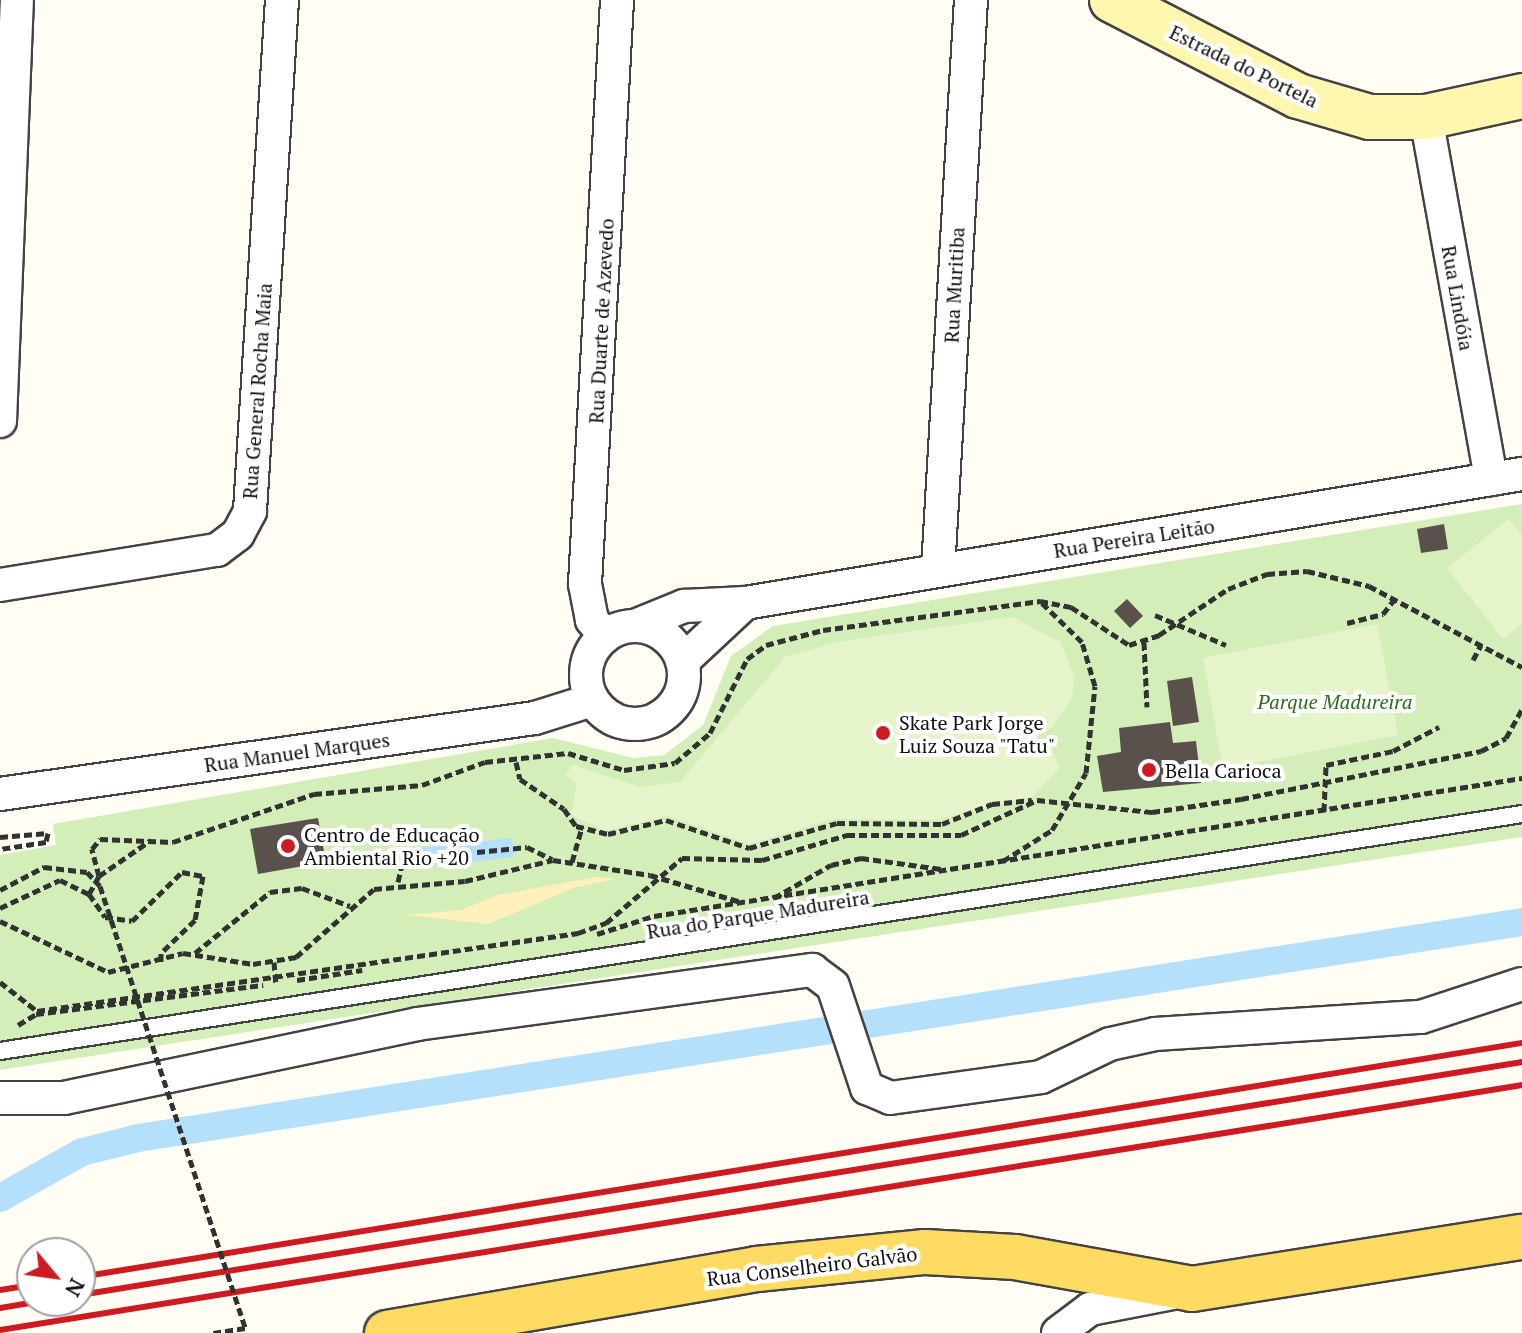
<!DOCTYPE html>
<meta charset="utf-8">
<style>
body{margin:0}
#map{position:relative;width:1522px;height:1333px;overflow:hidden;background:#fffdf4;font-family:"PT Serif",serif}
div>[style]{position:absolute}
.green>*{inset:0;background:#d4eeb9}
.sand>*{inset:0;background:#fff1bc}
.pitch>*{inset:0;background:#e6f4cc}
.water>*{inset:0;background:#b4e0fb}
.canal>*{height:28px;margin:-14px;padding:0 14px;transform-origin:14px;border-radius:14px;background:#b4e0fb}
.building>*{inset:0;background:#5a514c}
.path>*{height:5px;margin-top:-2.5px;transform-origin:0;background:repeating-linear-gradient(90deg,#323232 0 8px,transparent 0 12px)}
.roads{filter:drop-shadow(2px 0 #434343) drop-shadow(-2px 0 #434343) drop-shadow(0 2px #434343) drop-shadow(0 -2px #434343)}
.service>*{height:16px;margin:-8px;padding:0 8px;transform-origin:8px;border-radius:8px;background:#fff}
.minor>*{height:32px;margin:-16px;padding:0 16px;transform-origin:16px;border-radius:16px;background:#fff}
.minor>.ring{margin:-16px;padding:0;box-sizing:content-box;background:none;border:32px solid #fff;border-radius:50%}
.secondary>*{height:44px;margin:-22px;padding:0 22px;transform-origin:22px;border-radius:22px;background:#fff7af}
.primary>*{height:44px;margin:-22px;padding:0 22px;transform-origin:22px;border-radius:22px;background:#ffdb64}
.rail>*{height:6px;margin:-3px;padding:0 3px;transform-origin:3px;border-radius:3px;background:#ce1b22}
.path-bridge>*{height:5px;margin-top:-2.5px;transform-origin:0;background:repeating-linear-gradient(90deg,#323232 0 8px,transparent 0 12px)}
.dots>*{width:22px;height:22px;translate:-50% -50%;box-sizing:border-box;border:4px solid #fff;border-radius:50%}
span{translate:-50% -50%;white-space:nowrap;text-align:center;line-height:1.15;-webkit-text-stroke:8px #fff;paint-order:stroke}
.street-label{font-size:20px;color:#101010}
.park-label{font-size:20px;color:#2b6f1a;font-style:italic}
.poi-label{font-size:20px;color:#101010}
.left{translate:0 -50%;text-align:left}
.north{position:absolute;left:16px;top:1237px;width:80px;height:80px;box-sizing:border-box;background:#fff;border:2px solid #9f9f9f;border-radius:50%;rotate:119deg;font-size:22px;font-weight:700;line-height:32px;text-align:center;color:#101010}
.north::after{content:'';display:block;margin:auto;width:28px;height:36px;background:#ce1b22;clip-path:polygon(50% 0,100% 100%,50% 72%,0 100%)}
</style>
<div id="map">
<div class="green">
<div style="clip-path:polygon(1522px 504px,1522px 837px,0 1070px,0 855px,56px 845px,53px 824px,553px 738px,633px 758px,664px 755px,703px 725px,731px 656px,773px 626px)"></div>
</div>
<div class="sand">
<div style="clip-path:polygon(596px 877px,616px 879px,576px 887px,488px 924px,407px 915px,461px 910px,498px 895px)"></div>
</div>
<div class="pitch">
<div style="clip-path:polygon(1509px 519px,1522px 535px,1522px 624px,1503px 639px,1447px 568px)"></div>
<div style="clip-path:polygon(1012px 617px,1061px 642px,1074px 677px,1072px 698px,1051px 729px,1033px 739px,1049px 745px,1060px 768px,1033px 796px,936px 820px,834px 819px,749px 844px,668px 816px,605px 831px,571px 815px,577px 784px,565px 775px,573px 765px,640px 787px,680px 782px,785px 657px,837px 642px)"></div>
<div style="clip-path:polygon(1377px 624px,1398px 735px,1223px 769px,1203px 658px)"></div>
</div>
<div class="water">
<div style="clip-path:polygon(512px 838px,514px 857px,413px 869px,411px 849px)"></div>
</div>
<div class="canal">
<div style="left:0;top:1198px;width:94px;rotate:-29.3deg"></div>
<div style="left:82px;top:1152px;width:58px;rotate:-14deg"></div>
<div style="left:138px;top:1138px;width:1401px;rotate:-8.87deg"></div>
</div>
<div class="building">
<div style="clip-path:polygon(1444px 524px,1448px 549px,1421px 553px,1417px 529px)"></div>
<div style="clip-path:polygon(1127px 599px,1143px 616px,1130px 628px,1114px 611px)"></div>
<div style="clip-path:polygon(1192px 677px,1199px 722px,1173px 726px,1167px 681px)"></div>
<div style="clip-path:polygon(1170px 722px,1173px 743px,1196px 741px,1201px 783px,1103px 792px,1097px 756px,1121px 752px,1119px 728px)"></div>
<div style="clip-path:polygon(318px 818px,326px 862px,258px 874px,250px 829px)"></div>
</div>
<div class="path">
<div style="left:1155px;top:615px;width:77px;rotate:22.9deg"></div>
<div style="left:1347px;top:623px;width:37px;rotate:-14deg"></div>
<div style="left:1383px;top:614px;width:18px;rotate:-52deg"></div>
<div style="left:1144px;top:642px;width:65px;rotate:87.4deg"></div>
<div style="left:1473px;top:660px;width:17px;rotate:-62deg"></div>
<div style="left:516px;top:762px;width:17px;rotate:77deg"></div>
<div style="left:520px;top:779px;width:53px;rotate:34.3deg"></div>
<div style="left:564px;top:809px;width:21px;rotate:55deg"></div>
<div style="left:576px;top:826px;width:33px;rotate:14deg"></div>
<div style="left:608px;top:834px;width:60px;rotate:-13.6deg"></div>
<div style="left:666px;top:820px;width:88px;rotate:18.6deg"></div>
<div style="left:749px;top:848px;width:91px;rotate:-15.9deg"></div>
<div style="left:837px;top:823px;width:105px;rotate:0.5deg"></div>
<div style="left:942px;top:824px;width:54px;rotate:-21.8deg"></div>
<div style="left:992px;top:804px;width:40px;rotate:-5.7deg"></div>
<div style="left:1324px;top:811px;width:46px;rotate:-87.5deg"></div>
<div style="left:1326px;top:765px;width:68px;rotate:-11.8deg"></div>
<div style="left:1393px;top:751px;width:52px;rotate:-27.6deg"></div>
<div style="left:0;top:837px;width:48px;rotate:-4.8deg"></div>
<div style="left:48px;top:833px;width:9px;rotate:103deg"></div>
<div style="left:46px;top:842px;width:47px;rotate:171.3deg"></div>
<div style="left:477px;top:852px;width:50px;rotate:-5.7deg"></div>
<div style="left:527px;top:847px;width:28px;rotate:26deg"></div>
<div style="left:1003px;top:861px;width:58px;rotate:-32.3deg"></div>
<div style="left:1052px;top:830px;width:66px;rotate:-59.2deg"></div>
<div style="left:1086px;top:773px;width:87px;rotate:-84.1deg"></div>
<div style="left:1095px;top:686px;width:46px;rotate:-106.5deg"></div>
<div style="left:1082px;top:642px;width:59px;rotate:-135.7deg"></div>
<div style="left:572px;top:862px;width:36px;rotate:-74deg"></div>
<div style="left:99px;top:876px;width:63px;rotate:-34.7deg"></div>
<div style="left:398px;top:882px;width:18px;rotate:-77deg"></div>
<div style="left:402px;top:864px;width:47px;rotate:-11.1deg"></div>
<div style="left:89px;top:894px;width:28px;rotate:55deg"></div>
<div style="left:105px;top:917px;width:27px;rotate:8deg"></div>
<div style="left:132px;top:921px;width:70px;rotate:-44.4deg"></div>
<div style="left:182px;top:872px;width:21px;rotate:11deg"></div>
<div style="left:203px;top:876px;width:45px;rotate:100.3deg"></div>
<div style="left:195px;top:920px;width:47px;rotate:135.9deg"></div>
<div style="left:161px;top:953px;width:11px;rotate:90deg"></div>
<div style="left:774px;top:898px;width:66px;rotate:-30.1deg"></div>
<div style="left:831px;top:865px;width:31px;rotate:-13deg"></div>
<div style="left:861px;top:858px;width:81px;rotate:7.8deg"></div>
<div style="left:0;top:908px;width:66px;rotate:-25deg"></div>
<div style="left:60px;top:880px;width:32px;rotate:26deg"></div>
<div style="left:89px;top:894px;width:21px;rotate:-61deg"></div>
<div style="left:99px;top:876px;width:28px;rotate:-105deg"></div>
<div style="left:92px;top:849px;width:13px;rotate:-51deg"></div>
<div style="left:100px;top:839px;width:73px;rotate:2.4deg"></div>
<div style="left:173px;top:842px;width:149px;rotate:-18.8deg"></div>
<div style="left:314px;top:794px;width:108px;rotate:-4.8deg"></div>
<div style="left:422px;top:785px;width:67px;rotate:-20.1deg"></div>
<div style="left:485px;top:762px;width:83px;rotate:-6.2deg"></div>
<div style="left:568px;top:753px;width:59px;rotate:16.9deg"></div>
<div style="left:624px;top:770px;width:51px;rotate:-7.8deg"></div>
<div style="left:675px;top:763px;width:46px;rotate:-40.6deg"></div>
<div style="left:710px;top:733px;width:83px;rotate:-63.4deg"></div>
<div style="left:747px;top:659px;width:24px;rotate:-36deg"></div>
<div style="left:766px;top:645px;width:59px;rotate:-14.7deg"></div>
<div style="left:823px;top:630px;width:219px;rotate:-7.6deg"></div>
<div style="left:1040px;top:601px;width:32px;rotate:11deg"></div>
<div style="left:1071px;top:607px;width:69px;rotate:33.2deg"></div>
<div style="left:1129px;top:645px;width:32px;rotate:-18deg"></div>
<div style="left:1159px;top:635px;width:83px;rotate:-33.7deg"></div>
<div style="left:1228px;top:589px;width:42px;rotate:-21deg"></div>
<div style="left:1267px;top:574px;width:40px;rotate:-4.3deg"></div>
<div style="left:1307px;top:571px;width:64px;rotate:13.6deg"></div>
<div style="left:1369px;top:586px;width:173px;rotate:27.9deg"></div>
<div style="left:0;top:921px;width:119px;rotate:25.3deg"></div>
<div style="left:108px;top:972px;width:77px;rotate:-14.2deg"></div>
<div style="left:183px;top:953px;width:71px;rotate:8.9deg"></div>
<div style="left:253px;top:964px;width:44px;rotate:-9.2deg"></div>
<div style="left:296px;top:957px;width:103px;rotate:-41.1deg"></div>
<div style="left:374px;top:889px;width:91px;rotate:-5deg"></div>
<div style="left:465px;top:881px;width:90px;rotate:-13.4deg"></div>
<div style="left:553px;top:860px;width:98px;rotate:8.8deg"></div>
<div style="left:650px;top:875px;width:95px;rotate:16.5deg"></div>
<div style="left:597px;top:934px;width:60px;rotate:-17.5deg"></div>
<div style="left:654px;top:916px;width:879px;rotate:-9.03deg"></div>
<div style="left:195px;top:953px;width:97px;rotate:-39.1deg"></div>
<div style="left:270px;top:892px;width:32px;rotate:-7deg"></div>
<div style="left:302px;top:888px;width:51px;rotate:20.6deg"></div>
<div style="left:274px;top:962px;width:22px;rotate:85deg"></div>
<div style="left:297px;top:980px;width:66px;rotate:-8.7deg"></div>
<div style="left:0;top:982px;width:47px;rotate:38.1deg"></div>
<div style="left:37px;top:1011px;width:547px;rotate:-8.2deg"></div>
<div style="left:578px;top:933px;width:30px;rotate:-20deg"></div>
<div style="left:606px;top:923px;width:100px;rotate:-40.5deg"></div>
<div style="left:682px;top:858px;width:80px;rotate:1.4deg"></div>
<div style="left:762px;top:860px;width:89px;rotate:-16.4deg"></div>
<div style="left:847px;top:835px;width:114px"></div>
<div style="left:961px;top:835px;width:84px;rotate:-24.7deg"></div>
<div style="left:1037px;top:800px;width:116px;rotate:6deg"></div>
<div style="left:1152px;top:812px;width:90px;rotate:-8.3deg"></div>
<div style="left:1241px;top:799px;width:245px;rotate:-11.3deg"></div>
<div style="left:1481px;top:751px;width:28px;rotate:-27deg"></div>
<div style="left:1506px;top:738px;width:33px;rotate:-61deg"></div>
<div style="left:18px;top:1025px;width:21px;rotate:-31deg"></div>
<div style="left:36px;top:1014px;width:229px;rotate:-7.3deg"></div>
</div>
<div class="roads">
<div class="service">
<div style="left:0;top:1051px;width:1540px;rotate:-8.85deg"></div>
</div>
<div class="minor">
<div style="left:1426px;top:117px;width:368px;rotate:79.8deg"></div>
<div style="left:0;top:421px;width:421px;rotate:-87.7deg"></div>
<div style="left:938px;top:570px;width:571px;rotate:-86.69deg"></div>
<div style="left:0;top:585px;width:220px;rotate:-9.2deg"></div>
<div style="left:217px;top:550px;width:26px;rotate:-37deg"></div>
<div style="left:238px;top:534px;width:26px;rotate:-62deg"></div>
<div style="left:250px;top:511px;width:512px;rotate:-86.42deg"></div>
<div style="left:637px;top:625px;width:51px;rotate:-22deg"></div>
<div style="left:684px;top:606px;width:61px;rotate:-2.8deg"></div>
<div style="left:745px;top:603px;width:788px;rotate:-9.43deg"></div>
<div class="ring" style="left:586px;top:626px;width:66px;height:66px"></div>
<div style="left:605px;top:636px;width:21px;rotate:-129deg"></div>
<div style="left:592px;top:620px;width:37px;rotate:-101deg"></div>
<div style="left:585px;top:584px;width:585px;rotate:-86.86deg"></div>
<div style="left:683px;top:661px;width:85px;rotate:-43.1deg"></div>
<div style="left:0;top:794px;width:540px;rotate:-8.09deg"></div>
<div style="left:535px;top:718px;width:60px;rotate:-17.5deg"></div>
<div style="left:0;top:1098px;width:64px"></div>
<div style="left:64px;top:1098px;width:361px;rotate:-11.8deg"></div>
<div style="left:417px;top:1024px;width:399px;rotate:-7.8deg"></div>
<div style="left:812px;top:970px;width:26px;rotate:37deg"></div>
<div style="left:833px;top:986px;width:108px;rotate:71.6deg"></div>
<div style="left:867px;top:1088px;width:25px;rotate:23deg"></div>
<div style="left:890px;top:1098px;width:152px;rotate:-7.9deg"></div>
<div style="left:1041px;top:1077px;width:76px;rotate:-25.6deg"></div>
<div style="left:1110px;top:1044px;width:46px;rotate:-12.5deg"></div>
<div style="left:1155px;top:1034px;width:267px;rotate:-3.7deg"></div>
<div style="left:1421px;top:1017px;width:106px;rotate:-18.1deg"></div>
<div style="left:1058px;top:1333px;width:40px;rotate:-37deg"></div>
<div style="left:1090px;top:1309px;width:84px;rotate:-11deg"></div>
</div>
<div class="secondary">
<div style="left:1112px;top:0;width:209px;rotate:27.3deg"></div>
<div style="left:1298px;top:96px;width:75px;rotate:16.3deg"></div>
<div style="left:1370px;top:117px;width:56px"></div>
<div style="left:1426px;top:117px;width:98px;rotate:-12.3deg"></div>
</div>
<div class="primary">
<div style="left:387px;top:1333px;width:375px;rotate:-9.8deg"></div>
<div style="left:757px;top:1269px;width:169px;rotate:-5.8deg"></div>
<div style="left:925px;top:1252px;width:90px;rotate:3.2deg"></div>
<div style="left:1015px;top:1257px;width:180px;rotate:10.2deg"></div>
<div style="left:1192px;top:1289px;width:334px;rotate:-9deg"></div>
</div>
</div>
<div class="rail">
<div style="left:80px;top:1277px;width:1461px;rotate:-9.22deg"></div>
<div style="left:0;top:1290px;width:32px;rotate:-9deg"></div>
<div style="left:80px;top:1295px;width:1461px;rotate:-9.18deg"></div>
<div style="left:0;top:1308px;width:42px;rotate:-9.7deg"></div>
<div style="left:0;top:1330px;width:1542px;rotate:-9.14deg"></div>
</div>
<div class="path-bridge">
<div style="left:0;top:890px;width:50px;rotate:-27.6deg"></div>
<div style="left:44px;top:867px;width:43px;rotate:6.6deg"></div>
<div style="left:87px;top:872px;width:19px;rotate:47deg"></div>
<div style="left:100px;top:886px;width:465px;rotate:71.8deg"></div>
<div style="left:245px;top:1328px;width:32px;rotate:171deg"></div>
</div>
<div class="dots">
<div style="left:883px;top:733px;background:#ce1b22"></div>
<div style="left:1149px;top:770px;background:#ce1b22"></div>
<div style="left:288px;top:846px;background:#ce1b22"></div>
</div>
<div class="street-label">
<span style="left:1244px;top:66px;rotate:26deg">Estrada do Portela</span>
<span style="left:954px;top:285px;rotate:-87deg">Rua Muritiba</span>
<span style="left:1458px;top:298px;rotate:80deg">Rua Lindóia</span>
<span style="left:601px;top:321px;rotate:-87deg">Rua Duarte de Azevedo</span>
<span style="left:257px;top:391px;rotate:-86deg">Rua General Rocha Maia</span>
<span style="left:1134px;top:538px;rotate:-9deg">Rua Pereira Leitão</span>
<span style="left:297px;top:752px;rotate:-8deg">Rua Manuel Marques</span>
<span style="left:758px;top:914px;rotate:-9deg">Rua do Parque Madureira</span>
<span style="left:812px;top:1266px;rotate:-7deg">Rua Conselheiro Galvão</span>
</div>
<div class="park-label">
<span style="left:1335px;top:701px">Parque Madureira</span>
</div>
<div class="poi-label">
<span class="left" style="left:899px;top:734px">Skate Park Jorge<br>Luiz Souza "Tatu"</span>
<span class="left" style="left:1165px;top:770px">Bella Carioca</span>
<span class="left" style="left:304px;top:846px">Centro de Educação<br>Ambiental Rio +20</span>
</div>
<div class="north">N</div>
</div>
